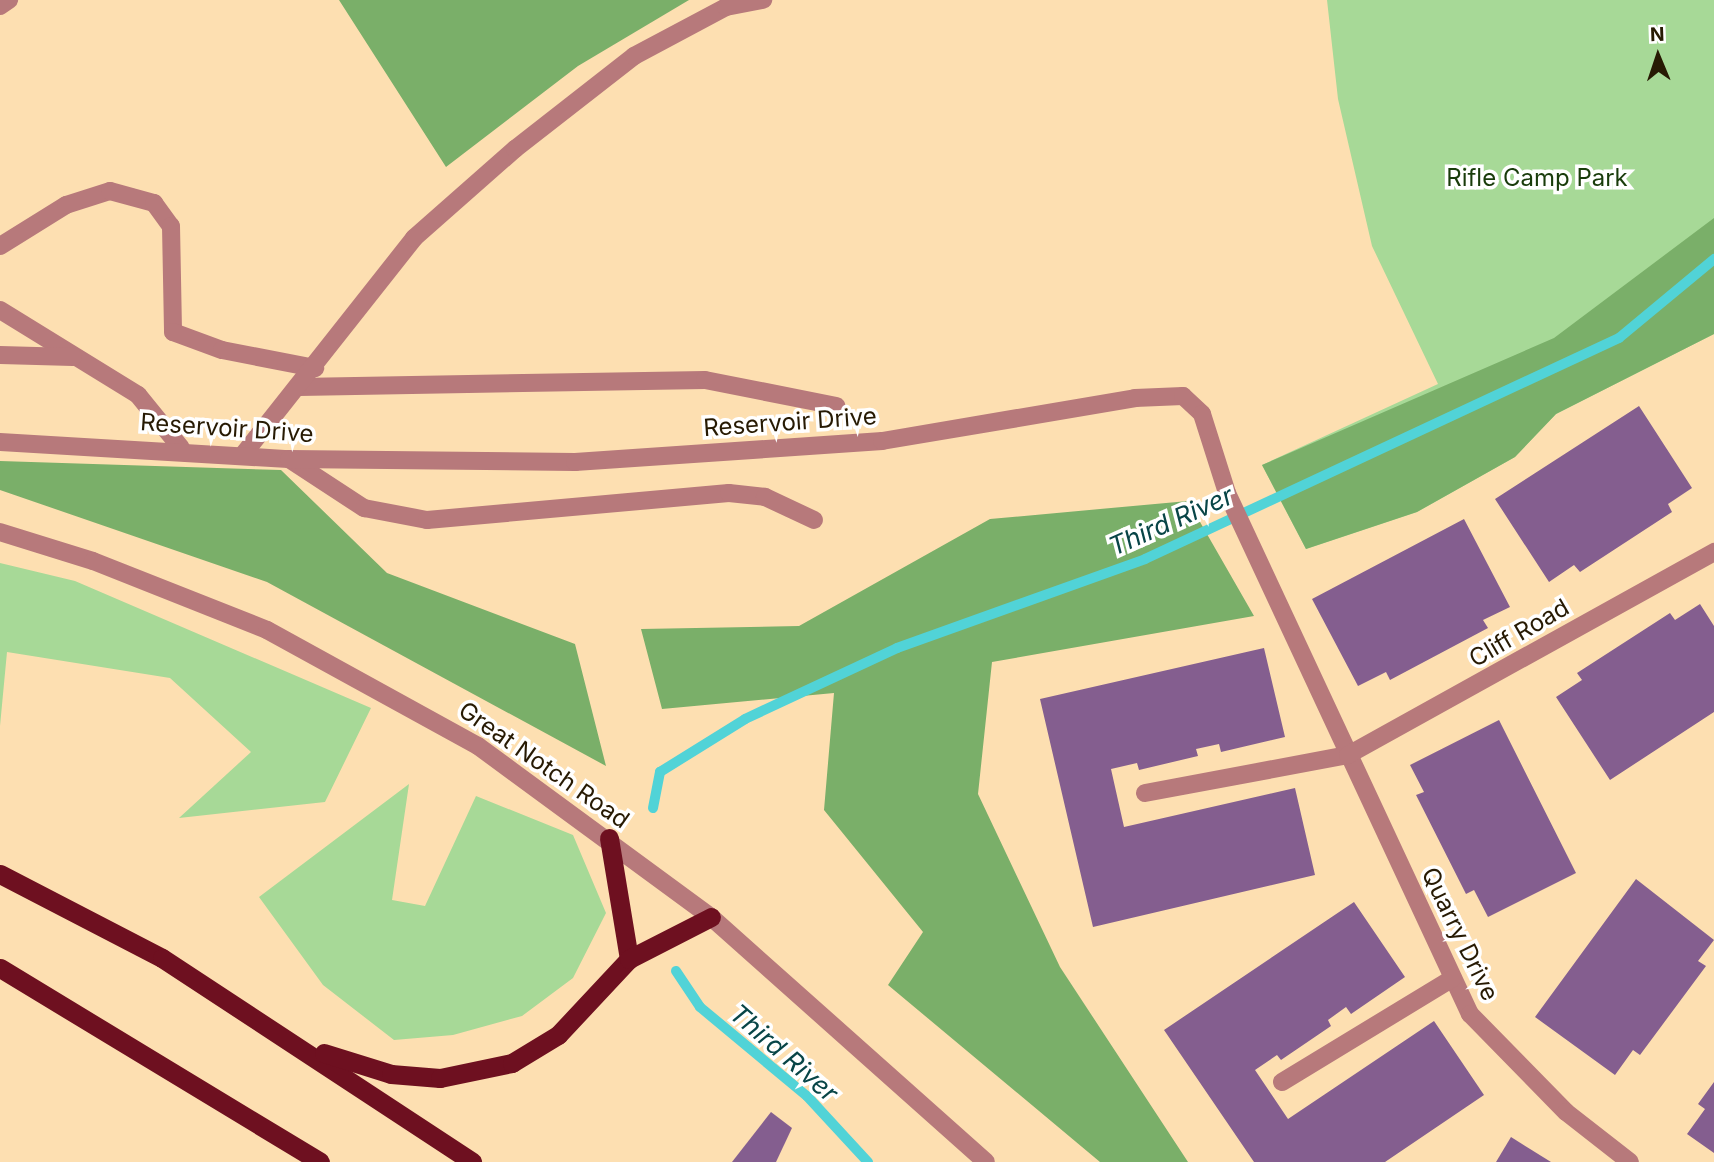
<!DOCTYPE html>
<style>
body{margin:0}
#map{position:relative;width:1714px;height:1162px;overflow:hidden;background:#fddfb1;font-family:Inter,sans-serif}
div>[style]{position:absolute}
.green>*{inset:0;background:#a7d997}
.forest>*{inset:0;background:#7aaf69}
.stream>*{height:10px;margin:-5px;padding:0 5px;transform-origin:5px;border-radius:5px;background:#51d3d7}
.building>*{inset:0;background:#845e8f}
.service>*{height:18px;margin:-9px;padding:0 9px;transform-origin:9px;border-radius:9px;background:#b7797b}
.minor>*{height:18px;margin:-9px;padding:0 9px;transform-origin:9px;border-radius:9px;background:#b7797b}
.tertiary>*{height:18px;margin:-9px;padding:0 9px;transform-origin:9px;border-radius:9px;background:#b7797b}
.trunk>*{height:19px;margin:-9.5px;padding:0 9.5px;transform-origin:9.5px;border-radius:9.5px;background:#6e1020}
span{translate:-50% -50%;white-space:nowrap;text-align:center;line-height:1.15;-webkit-text-stroke:7px #fff;paint-order:stroke}
.park-label{font-size:24px;color:#193c0b}
.street-label{font-size:24px;color:#271a03}
.water-label{font-size:26px;color:#084547;font-style:italic}
.north{position:absolute;left:1623px;top:21px;width:70px;height:70px;-webkit-text-stroke:5px #fff;paint-order:stroke;rotate:358deg;font-size:19px;font-weight:700;line-height:28px;text-align:center;color:#271a03}
.north::after{content:'';display:block;margin:auto;width:24px;height:32px;background:#271a03;clip-path:polygon(50% 0,100% 100%,50% 72%,0 100%)}
</style>
<div id="map">
<div class="green">
<div style="clip-path:polygon(1327px 0,1714px 0,1714px 334px,1556px 414px,1515px 457px,1417px 512px,1306px 549px,1262px 465px,1438px 384px,1372px 246px,1338px 99px)"></div>
<div style="clip-path:polygon(0 563px,75px 581px,371px 708px,325px 802px,179px 818px,251px 752px,170px 678px,7px 652px,0 726px)"></div>
<div style="clip-path:polygon(409px 784px,392px 900px,425px 906px,476px 796px,573px 835px,606px 913px,573px 978px,522px 1016px,453px 1035px,394px 1040px,323px 985px,259px 897px)"></div>
</div>
<div class="forest">
<div style="clip-path:polygon(339px 0,689px 0,578px 66px,446px 167px)"></div>
<div style="clip-path:polygon(1714px 218px,1714px 334px,1556px 414px,1515px 457px,1417px 512px,1306px 549px,1262px 465px,1554px 338px)"></div>
<div style="clip-path:polygon(0 461px,281px 470px,387px 573px,575px 644px,606px 766px,267px 582px,0 490px)"></div>
<div style="clip-path:polygon(1188px 501px,1254px 616px,992px 662px,978px 794px,1060px 967px,1188px 1162px,1100px 1162px,888px 985px,923px 932px,824px 810px,834px 693px,662px 709px,641px 629px,799px 626px,990px 519px)"></div>
</div>
<div class="stream">
<div style="left:653px;top:808px;width:37px;rotate:-79deg"></div>
<div style="left:660px;top:772px;width:100px;rotate:-31.9deg"></div>
<div style="left:745px;top:719px;width:168px;rotate:-25deg"></div>
<div style="left:897px;top:648px;width:263px;rotate:-19.7deg"></div>
<div style="left:1145px;top:559px;width:523px;rotate:-25deg"></div>
<div style="left:1619px;top:338px;width:124px;rotate:-39.7deg"></div>
<div style="left:676px;top:971px;width:43px;rotate:56.3deg"></div>
<div style="left:700px;top:1007px;width:139px;rotate:39.8deg"></div>
<div style="left:807px;top:1096px;width:90px;rotate:47.3deg"></div>
</div>
<div class="building">
<div style="clip-path:polygon(1639px 406px,1692px 488px,1668px 504px,1672px 512px,1580px 572px,1574px 565px,1549px 582px,1495px 499px)"></div>
<div style="clip-path:polygon(1464px 519px,1510px 607px,1483px 620px,1488px 628px,1390px 680px,1386px 672px,1358px 686px,1312px 599px)"></div>
<div style="clip-path:polygon(1700px 604px,1714px 626px,1714px 712px,1610px 780px,1556px 697px,1582px 680px,1577px 673px,1670px 613px,1675px 620px)"></div>
<div style="clip-path:polygon(1264px 648px,1285px 737px,1221px 752px,1219px 744px,1196px 749px,1198px 756px,1139px 770px,1137px 763px,1111px 769px,1124px 827px,1295px 788px,1315px 875px,1093px 927px,1040px 699px)"></div>
<div style="clip-path:polygon(1499px 720px,1576px 873px,1488px 917px,1474px 890px,1466px 894px,1416px 795px,1424px 792px,1410px 765px)"></div>
<div style="clip-path:polygon(1636px 879px,1714px 940px,1698px 961px,1706px 966px,1640px 1055px,1633px 1050px,1615px 1075px,1535px 1017px)"></div>
<div style="clip-path:polygon(1354px 902px,1405px 977px,1351px 1014px,1346px 1007px,1328px 1020px,1331px 1026px,1281px 1060px,1277px 1055px,1255px 1070px,1288px 1119px,1434px 1021px,1484px 1095px,1385px 1162px,1254px 1162px,1164px 1030px)"></div>
<div style="clip-path:polygon(1714px 1082px,1714px 1153px,1687px 1134px,1705px 1109px,1698px 1104px)"></div>
<div style="clip-path:polygon(771px 1112px,792px 1128px,776px 1162px,732px 1162px)"></div>
<div style="clip-path:polygon(1511px 1137px,1551px 1162px,1496px 1162px)"></div>
</div>
<div class="service">
<div style="left:0;top:6px;width:11px;rotate:-34deg"></div>
<div style="left:0;top:246px;width:78px;rotate:-31.8deg"></div>
<div style="left:66px;top:205px;width:46px;rotate:-17.7deg"></div>
<div style="left:110px;top:191px;width:46px;rotate:15.3deg"></div>
<div style="left:154px;top:203px;width:29px;rotate:54deg"></div>
<div style="left:171px;top:226px;width:106px;rotate:88.9deg"></div>
<div style="left:173px;top:332px;width:52px;rotate:20.2deg"></div>
<div style="left:222px;top:350px;width:95px;rotate:11deg"></div>
<div style="left:0;top:310px;width:162px;rotate:31.6deg"></div>
<div style="left:138px;top:395px;width:68px;rotate:50.9deg"></div>
<div style="left:0;top:355px;width:73px;rotate:1.6deg"></div>
<div style="left:299px;top:387px;width:406px;rotate:-1deg"></div>
<div style="left:705px;top:380px;width:134px;rotate:11.2deg"></div>
<div style="left:242px;top:456px;width:278px;rotate:-51.7deg"></div>
<div style="left:414px;top:238px;width:135px;rotate:-41.4deg"></div>
<div style="left:515px;top:149px;width:151px;rotate:-38deg"></div>
<div style="left:634px;top:56px;width:104px;rotate:-28deg"></div>
<div style="left:726px;top:7px;width:38px;rotate:-11deg"></div>
<div style="left:289px;top:459px;width:90px;rotate:33.2deg"></div>
<div style="left:364px;top:508px;width:64px;rotate:10.8deg"></div>
<div style="left:427px;top:520px;width:303px;rotate:-5.1deg"></div>
<div style="left:729px;top:493px;width:36px;rotate:6deg"></div>
<div style="left:765px;top:497px;width:54px;rotate:25.1deg"></div>
</div>
<div class="minor">
<div style="left:0;top:442px;width:289px;rotate:3.4deg"></div>
<div style="left:289px;top:459px;width:286px;rotate:0.6deg"></div>
<div style="left:575px;top:462px;width:308px;rotate:-3.9deg"></div>
<div style="left:882px;top:441px;width:257px;rotate:-9.6deg"></div>
<div style="left:1135px;top:398px;width:48px;rotate:-2.4deg"></div>
<div style="left:1183px;top:396px;width:26px;rotate:43deg"></div>
<div style="left:1202px;top:414px;width:83px;rotate:72.4deg"></div>
<div style="left:1227px;top:493px;width:575px;rotate:65deg"></div>
<div style="left:1470px;top:1014px;width:137px;rotate:45.6deg"></div>
<div style="left:1566px;top:1112px;width:81px;rotate:38deg"></div>
<div style="left:1145px;top:793px;width:207px;rotate:-10.6deg"></div>
<div style="left:1348px;top:755px;width:419px;rotate:-29deg"></div>
<div style="left:1282px;top:1082px;width:200px;rotate:-31.3deg"></div>
</div>
<div class="tertiary">
<div style="left:0;top:532px;width:97px;rotate:17.3deg"></div>
<div style="left:93px;top:561px;width:187px;rotate:21.6deg"></div>
<div style="left:267px;top:630px;width:241px;rotate:28.8deg"></div>
<div style="left:478px;top:746px;width:289px;rotate:36.3deg"></div>
<div style="left:711px;top:917px;width:368px;rotate:41.7deg"></div>
</div>
<div class="trunk">
<div style="left:609px;top:838px;width:123px;rotate:80.6deg"></div>
<div style="left:0;top:874px;width:182px;rotate:27.4deg"></div>
<div style="left:162px;top:958px;width:371px;rotate:33.3deg"></div>
<div style="left:0;top:968px;width:374px;rotate:31.2deg"></div>
<div style="left:324px;top:1053px;width:70px;rotate:17.4deg"></div>
<div style="left:391px;top:1074px;width:49px;rotate:4.7deg"></div>
<div style="left:440px;top:1078px;width:74px;rotate:-11.8deg"></div>
<div style="left:512px;top:1063px;width:54px;rotate:-31.3deg"></div>
<div style="left:558px;top:1035px;width:104px;rotate:-46.9deg"></div>
<div style="left:629px;top:959px;width:92px;rotate:-27.1deg"></div>
</div>
<div class="park-label">
<span style="left:1537px;top:178px">Rifle Camp Park</span>
</div>
<div class="street-label">
<span style="left:790px;top:422px;rotate:-4deg">Reservoir Drive</span>
<span style="left:227px;top:428px;rotate:4deg">Reservoir Drive</span>
<span style="left:1519px;top:633px;rotate:-30deg">Cliff Road</span>
<span style="left:544px;top:765px;rotate:35deg">Great Notch Road</span>
<span style="left:1460px;top:934px;rotate:64deg">Quarry Drive</span>
</div>
<div class="water-label">
<span style="left:1171px;top:521px;rotate:-24deg">Third River</span>
<span style="left:784px;top:1053px;rotate:41deg">Third River</span>
</div>
<div class="north">N</div>
</div>
